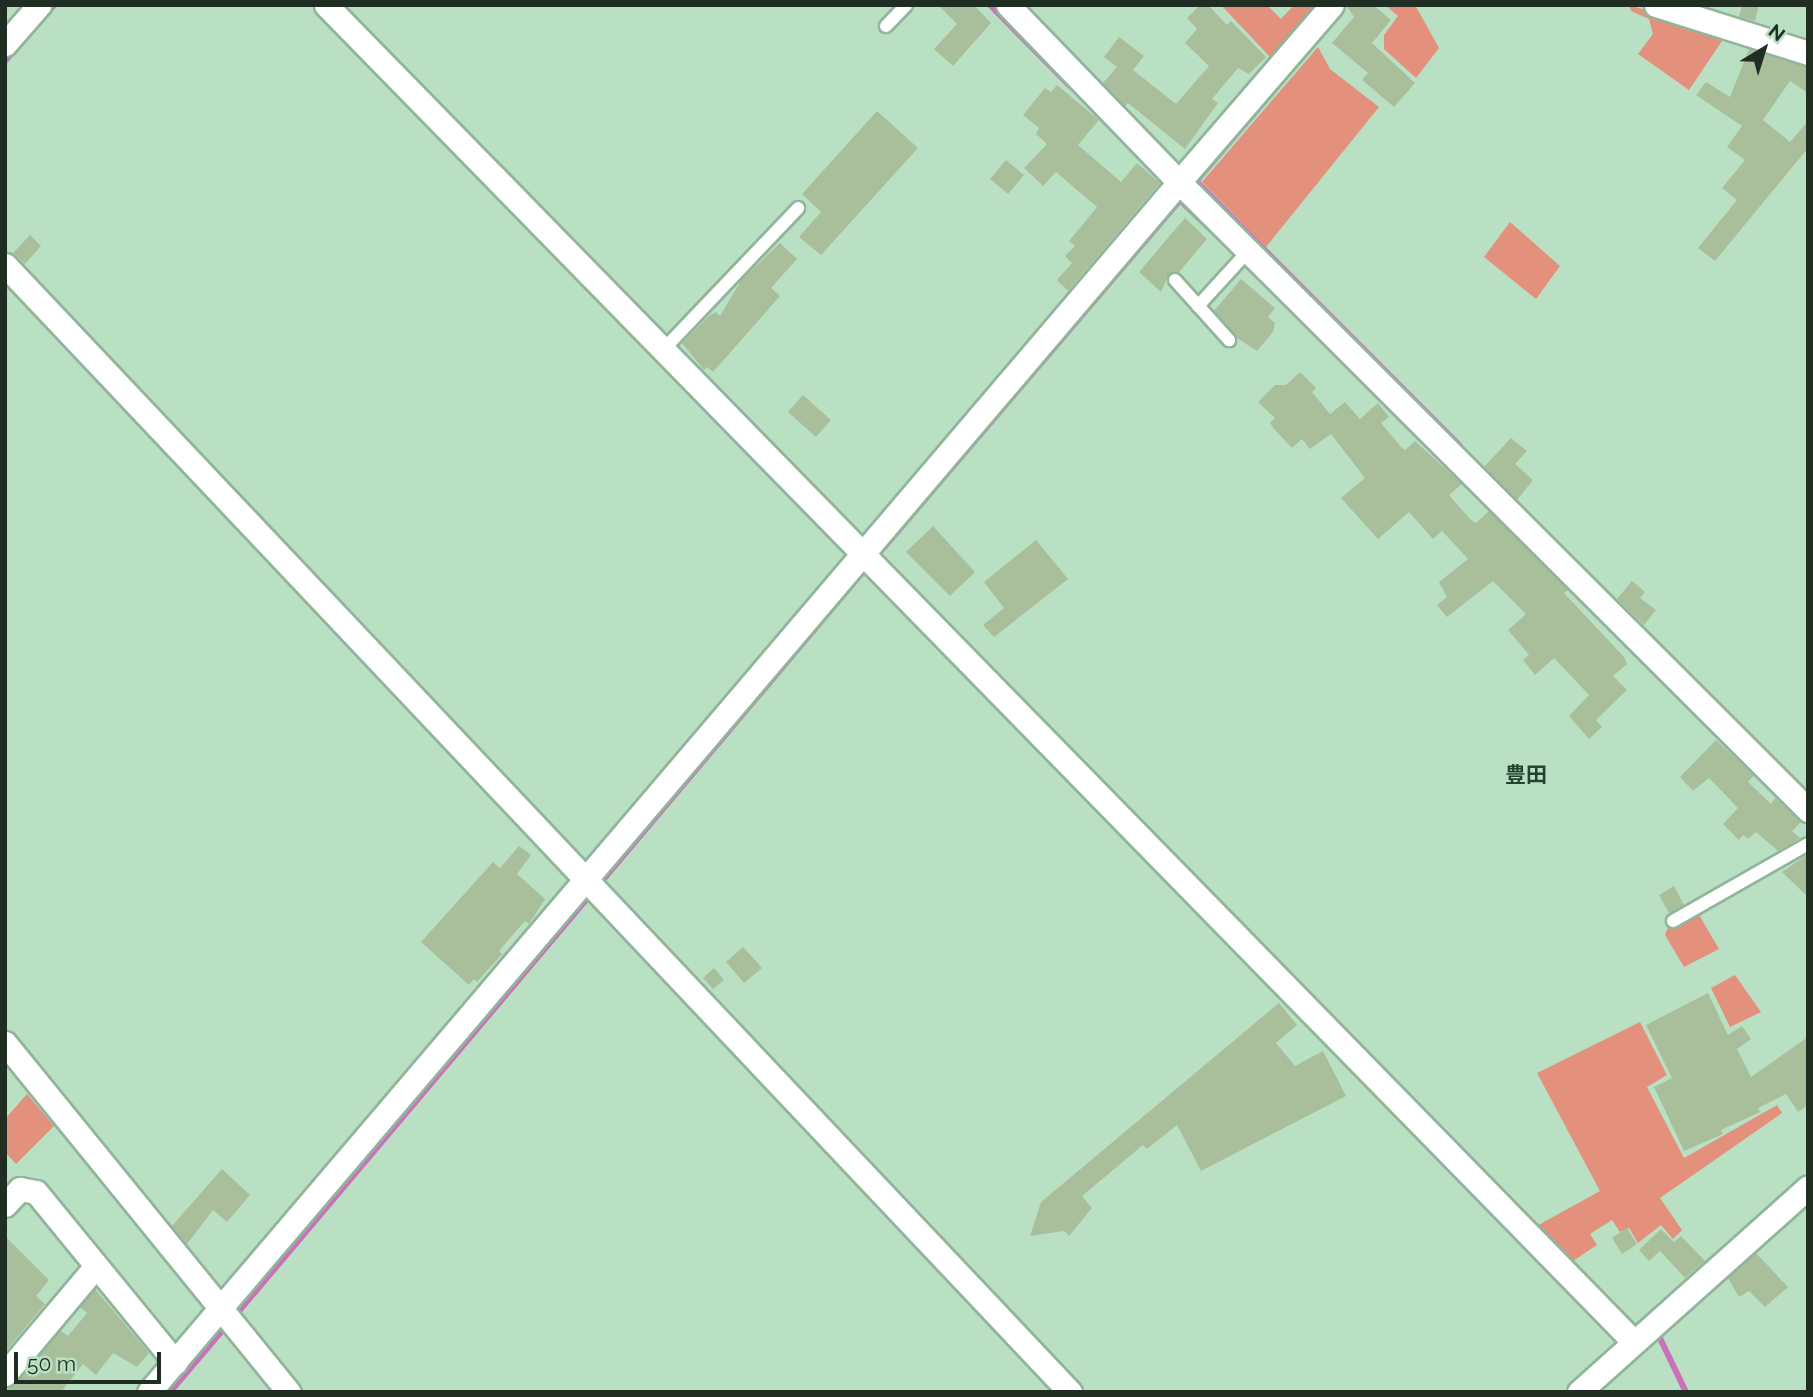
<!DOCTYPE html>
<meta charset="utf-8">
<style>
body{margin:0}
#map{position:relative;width:1813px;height:1397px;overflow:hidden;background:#bae0c4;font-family:Raleway,"Noto Sans JP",sans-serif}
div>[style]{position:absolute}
.green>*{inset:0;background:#e3907c}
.stream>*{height:6px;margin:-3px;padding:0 3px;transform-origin:3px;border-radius:3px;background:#cb71bb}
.building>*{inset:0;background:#a9bf9c}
.roads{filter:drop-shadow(2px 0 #90b59b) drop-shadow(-2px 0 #90b59b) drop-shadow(0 2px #90b59b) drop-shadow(0 -2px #90b59b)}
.service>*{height:12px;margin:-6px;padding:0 6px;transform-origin:6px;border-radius:6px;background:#fff}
.minor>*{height:23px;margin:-11.5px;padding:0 11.5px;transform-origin:11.5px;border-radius:11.5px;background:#fff}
span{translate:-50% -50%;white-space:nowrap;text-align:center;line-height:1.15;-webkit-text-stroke:7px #bae0c4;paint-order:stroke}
.quarter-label{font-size:21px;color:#23452f;font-weight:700}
.frame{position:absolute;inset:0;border:7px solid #1f2d23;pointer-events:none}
.north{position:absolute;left:1729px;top:14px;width:70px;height:70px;-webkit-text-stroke:5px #bae0c4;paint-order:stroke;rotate:38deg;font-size:19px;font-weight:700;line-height:28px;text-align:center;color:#1f2d23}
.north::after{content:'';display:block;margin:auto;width:24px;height:32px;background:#1f2d23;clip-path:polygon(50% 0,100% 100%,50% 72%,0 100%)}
.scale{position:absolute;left:14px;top:1352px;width:147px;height:32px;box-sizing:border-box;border:4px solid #1f2d23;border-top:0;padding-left:9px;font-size:21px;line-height:24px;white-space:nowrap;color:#1f2d23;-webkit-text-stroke:5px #bae0c4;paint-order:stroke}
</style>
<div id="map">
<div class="green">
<div style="clip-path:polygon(1221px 5px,1267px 5px,1281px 19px,1294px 5px,1317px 5px,1271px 58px)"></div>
<div style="clip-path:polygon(1385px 5px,1415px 5px,1439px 48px,1416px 78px,1384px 49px,1384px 35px,1398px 16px)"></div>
<div style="clip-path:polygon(1629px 5px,1726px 35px,1689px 90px,1638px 54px,1653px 34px,1649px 19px,1631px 11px)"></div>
<div style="clip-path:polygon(1318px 47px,1330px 69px,1379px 107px,1266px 247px,1202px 182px)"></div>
<div style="clip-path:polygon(1510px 222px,1560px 266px,1536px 299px,1484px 257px)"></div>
<div style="clip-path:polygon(1698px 913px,1719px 949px,1684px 967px,1665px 935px,1667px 929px)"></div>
<div style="clip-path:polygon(1735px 975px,1761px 1012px,1730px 1027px,1711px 988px)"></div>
<div style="clip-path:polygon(1640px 1022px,1667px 1075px,1647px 1087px,1684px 1158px,1777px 1105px,1782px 1113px,1660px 1198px,1682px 1230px,1673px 1239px,1661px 1225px,1638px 1243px,1629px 1228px,1620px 1232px,1612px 1220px,1590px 1234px,1597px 1245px,1567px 1265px,1533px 1228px,1600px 1191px,1537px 1073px)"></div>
<div style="clip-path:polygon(27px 1094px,54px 1126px,16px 1164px,5px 1152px,5px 1119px)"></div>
</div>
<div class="stream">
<div style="left:990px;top:5px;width:114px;rotate:45.4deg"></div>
<div style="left:5px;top:61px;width:74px;rotate:-48.8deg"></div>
<div style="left:1196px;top:181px;width:373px;rotate:45.1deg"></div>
<div style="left:1180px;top:200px;width:40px;rotate:44deg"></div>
<div style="left:875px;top:558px;width:669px;rotate:-49.55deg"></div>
<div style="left:234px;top:1317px;width:983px;rotate:-49.83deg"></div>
<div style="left:1657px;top:1332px;width:67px;rotate:64.2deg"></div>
<div style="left:170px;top:1392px;width:88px;rotate:-49.6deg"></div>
</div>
<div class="building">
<div style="clip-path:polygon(938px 5px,974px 5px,991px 23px,953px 66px,934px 49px,957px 24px)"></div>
<div style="clip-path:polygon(1200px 5px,1208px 5px,1227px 25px,1231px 21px,1266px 57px,1249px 74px,1238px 68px,1212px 99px,1218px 103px,1185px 149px,1128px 103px,1125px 106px,1103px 83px,1117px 67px,1104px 57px,1119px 37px,1144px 56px,1133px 70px,1176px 104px,1209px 66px,1185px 43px,1197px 29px,1187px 18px)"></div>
<div style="clip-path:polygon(1346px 5px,1373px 5px,1391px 20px,1372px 43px,1415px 83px,1394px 107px,1362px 80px,1368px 73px,1332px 43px,1354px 17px)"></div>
<div style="clip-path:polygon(1742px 5px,1759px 5px,1755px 21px,1739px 17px)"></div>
<div style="clip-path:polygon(1749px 49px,1808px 67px,1808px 93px,1790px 81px,1763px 120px,1790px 142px,1808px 121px,1808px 148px,1715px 261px,1698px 248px,1737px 200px,1722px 188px,1745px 160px,1727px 147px,1742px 126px,1696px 95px,1706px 82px,1730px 97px)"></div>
<div style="clip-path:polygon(1057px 85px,1099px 120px,1078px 145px,1121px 182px,1137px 163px,1160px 183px,1068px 291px,1057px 280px,1072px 263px,1065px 256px,1075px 246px,1069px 241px,1097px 207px,1056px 172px,1043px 186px,1024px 168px,1047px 144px,1036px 134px,1039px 128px,1023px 115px,1045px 88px,1051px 92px)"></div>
<div style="clip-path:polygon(877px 111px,918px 148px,821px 255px,799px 237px,821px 212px,802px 194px)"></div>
<div style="clip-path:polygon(1006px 160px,1024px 175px,1008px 194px,990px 179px)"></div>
<div style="clip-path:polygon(1185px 218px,1207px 239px,1179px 272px,1169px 274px,1161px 292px,1139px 272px)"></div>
<div style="clip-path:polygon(30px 235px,41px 246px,25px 264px,13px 253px)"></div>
<div style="clip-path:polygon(780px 243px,797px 259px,771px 288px,780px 296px,713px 372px,707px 367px,704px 370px,682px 343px,710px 315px,716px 312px,720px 316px,742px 279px)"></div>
<div style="clip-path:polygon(1241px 279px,1275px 308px,1268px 317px,1275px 323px,1273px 332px,1257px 351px,1237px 338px,1214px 311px)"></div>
<div style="clip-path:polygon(1300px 372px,1316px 388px,1312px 392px,1330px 414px,1345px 402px,1360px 419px,1378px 403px,1389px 417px,1381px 423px,1401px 447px,1405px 450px,1415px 441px,1462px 484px,1449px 495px,1470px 519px,1476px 523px,1489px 511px,1568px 590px,1564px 593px,1624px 657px,1627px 664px,1613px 676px,1627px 690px,1596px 720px,1602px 727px,1589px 739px,1569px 716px,1589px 695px,1554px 658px,1535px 675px,1523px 660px,1529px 655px,1508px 630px,1526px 614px,1493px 581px,1447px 617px,1437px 605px,1447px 597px,1439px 582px,1468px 559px,1442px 531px,1433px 539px,1409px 512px,1378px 539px,1341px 498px,1365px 478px,1331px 434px,1310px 449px,1302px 439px,1292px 448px,1275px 430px,1270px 423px,1275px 418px,1258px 402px,1275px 385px,1286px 385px)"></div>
<div style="clip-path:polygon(803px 395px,831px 420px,816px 437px,788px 412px)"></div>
<div style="clip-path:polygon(1511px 438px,1527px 451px,1515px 464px,1533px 480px,1517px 500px,1484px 467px)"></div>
<div style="clip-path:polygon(933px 526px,975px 572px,950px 596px,906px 552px)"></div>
<div style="clip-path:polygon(1036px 540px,1068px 579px,994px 637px,983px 625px,1004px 608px,984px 582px)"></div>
<div style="clip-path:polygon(1632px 581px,1645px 592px,1640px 598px,1656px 610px,1644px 625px,1617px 599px)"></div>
<div style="clip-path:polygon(1716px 740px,1754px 775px,1748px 782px,1771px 804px,1775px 798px,1801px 822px,1792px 831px,1800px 838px,1778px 851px,1756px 832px,1748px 839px,1743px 835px,1739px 840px,1723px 824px,1738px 808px,1709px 778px,1693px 791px,1680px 777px)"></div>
<div style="clip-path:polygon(519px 846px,531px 855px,517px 874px,545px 899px,529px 924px,525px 921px,499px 951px,502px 954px,477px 982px,474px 979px,469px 985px,421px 942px,493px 862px,500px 868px)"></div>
<div style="clip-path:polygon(1808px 854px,1808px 897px,1782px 872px)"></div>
<div style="clip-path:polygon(1674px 886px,1684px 905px,1669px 913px,1659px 895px)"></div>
<div style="clip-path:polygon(743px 947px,762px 968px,744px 983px,726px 962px)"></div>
<div style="clip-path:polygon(714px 968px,724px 980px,713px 989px,703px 978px)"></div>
<div style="clip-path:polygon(1708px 993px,1728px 1035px,1742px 1026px,1751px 1039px,1737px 1049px,1751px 1077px,1808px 1037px,1808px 1105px,1798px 1112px,1786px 1094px,1758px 1108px,1760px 1112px,1721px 1130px,1723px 1134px,1684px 1151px,1654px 1087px,1672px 1078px,1646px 1025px)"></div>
<div style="clip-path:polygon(1279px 1003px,1297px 1025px,1276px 1043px,1295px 1066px,1323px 1051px,1346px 1096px,1201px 1171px,1177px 1125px,1147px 1149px,1143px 1145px,1082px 1196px,1092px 1208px,1069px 1236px,1064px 1231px,1030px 1236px,1041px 1202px)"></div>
<div style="clip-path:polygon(222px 1169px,250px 1195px,227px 1222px,213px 1210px,187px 1244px,172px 1226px)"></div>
<div style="clip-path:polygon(1627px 1228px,1637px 1244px,1622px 1254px,1612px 1238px)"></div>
<div style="clip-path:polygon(1661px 1229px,1674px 1242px,1681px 1236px,1705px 1261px,1685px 1278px,1660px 1251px,1649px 1261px,1639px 1250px)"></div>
<div style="clip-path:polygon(5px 1236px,49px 1280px,36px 1296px,45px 1304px,5px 1352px)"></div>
<div style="clip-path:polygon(1756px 1253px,1788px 1287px,1765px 1307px,1749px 1291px,1739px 1297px,1728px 1278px)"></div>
<div style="clip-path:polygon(95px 1289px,149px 1353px,137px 1367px,113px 1353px,96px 1375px,83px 1364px,61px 1392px,5px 1392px,60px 1330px,68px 1336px,87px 1313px,80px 1307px)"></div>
</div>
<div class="roads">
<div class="service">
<div style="left:886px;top:26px;width:29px;rotate:-46deg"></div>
<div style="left:1175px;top:280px;width:81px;rotate:48deg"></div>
<div style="left:1198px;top:306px;width:77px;rotate:-47.6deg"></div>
<div style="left:663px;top:350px;width:196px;rotate:-46.4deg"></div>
<div style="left:1673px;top:921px;width:155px;rotate:-29.7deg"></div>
</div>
<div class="minor">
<div style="left:326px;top:5px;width:1870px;rotate:45.63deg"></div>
<div style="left:1008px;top:5px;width:246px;rotate:46deg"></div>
<div style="left:1179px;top:182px;width:234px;rotate:-49.2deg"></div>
<div style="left:1656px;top:5px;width:159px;rotate:17.5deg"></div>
<div style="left:5px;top:44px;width:52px;rotate:-48.9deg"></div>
<div style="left:5px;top:265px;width:1551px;rotate:46.62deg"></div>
<div style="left:5px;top:1043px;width:450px;rotate:50.9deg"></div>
<div style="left:5px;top:1205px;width:22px;rotate:-47deg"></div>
<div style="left:20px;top:1189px;width:16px;rotate:11deg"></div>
<div style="left:36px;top:1192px;width:220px;rotate:50.7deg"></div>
<div style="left:5px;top:1374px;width:141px;rotate:-49.9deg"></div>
<div style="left:149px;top:1392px;width:1589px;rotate:-49.59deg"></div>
<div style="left:1179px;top:182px;width:889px;rotate:44.95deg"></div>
<div style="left:1579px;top:1392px;width:307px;rotate:-41.8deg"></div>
</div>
</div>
<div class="quarter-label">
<span style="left:1526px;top:775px">豊田</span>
</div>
<div class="frame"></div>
<div class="north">N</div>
<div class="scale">50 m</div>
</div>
